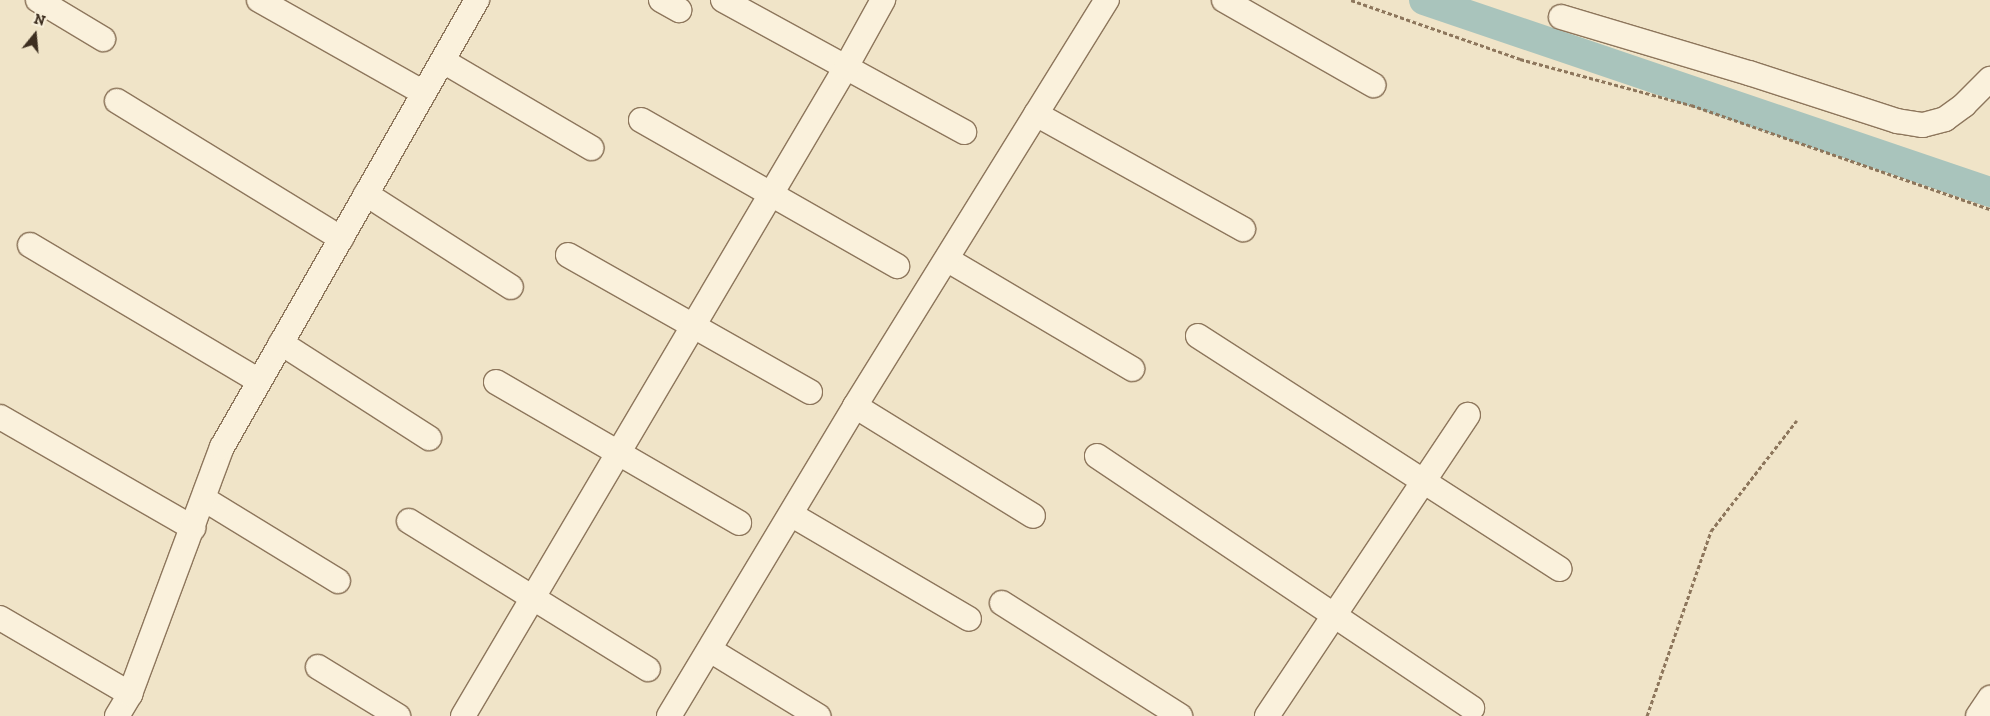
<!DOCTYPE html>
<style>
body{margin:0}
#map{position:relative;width:1990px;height:716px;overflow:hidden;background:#f0e4c8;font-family:"Zilla Slab",serif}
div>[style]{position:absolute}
.canal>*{height:30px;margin:-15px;padding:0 15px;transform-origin:15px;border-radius:15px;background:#a9c4bc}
.path>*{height:3px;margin-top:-1.5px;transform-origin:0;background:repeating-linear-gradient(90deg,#8d765c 0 4px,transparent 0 6.5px)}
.roads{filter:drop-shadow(1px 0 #8d765c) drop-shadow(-1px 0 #8d765c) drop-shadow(0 1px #8d765c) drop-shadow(0 -1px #8d765c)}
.street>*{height:24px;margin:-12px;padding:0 12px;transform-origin:12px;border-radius:12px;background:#faf1dc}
span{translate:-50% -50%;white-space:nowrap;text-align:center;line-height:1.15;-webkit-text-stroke:5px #f7eed8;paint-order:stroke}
.north{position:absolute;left:10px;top:10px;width:50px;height:50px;-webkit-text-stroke:4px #f7eed8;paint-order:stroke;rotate:17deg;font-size:14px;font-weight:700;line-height:20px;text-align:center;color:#3d2e20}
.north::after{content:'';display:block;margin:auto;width:18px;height:22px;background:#3d2e20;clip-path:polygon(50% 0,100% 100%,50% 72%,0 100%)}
</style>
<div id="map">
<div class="canal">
<div style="left:1424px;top:0;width:598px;rotate:18.74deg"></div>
</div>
<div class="path">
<div style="left:1351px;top:0;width:179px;rotate:19.2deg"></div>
<div style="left:1520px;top:59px;width:177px;rotate:15.1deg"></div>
<div style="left:1691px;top:105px;width:317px;rotate:19.2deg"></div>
<div style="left:1647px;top:716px;width:196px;rotate:-70.9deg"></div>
<div style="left:1711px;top:531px;width:140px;rotate:-52.2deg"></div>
</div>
<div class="roads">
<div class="street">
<div style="left:38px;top:0;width:76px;rotate:31deg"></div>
<div style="left:259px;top:0;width:189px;rotate:29.4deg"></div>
<div style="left:661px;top:0;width:21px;rotate:29deg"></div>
<div style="left:723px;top:0;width:275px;rotate:28.7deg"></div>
<div style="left:1224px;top:0;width:172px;rotate:29.7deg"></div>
<div style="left:1561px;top:17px;width:196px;rotate:16.6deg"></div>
<div style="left:1749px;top:73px;width:156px;rotate:18deg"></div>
<div style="left:1897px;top:121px;width:26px;rotate:9deg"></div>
<div style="left:1923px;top:125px;width:23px;rotate:-15deg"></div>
<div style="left:1945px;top:119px;width:24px;rotate:-36deg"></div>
<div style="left:1964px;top:105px;width:37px;rotate:-45deg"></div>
<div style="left:443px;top:61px;width:172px;rotate:30.4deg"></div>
<div style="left:117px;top:101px;width:263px;rotate:31.5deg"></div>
<div style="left:1036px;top:114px;width:237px;rotate:29.1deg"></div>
<div style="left:641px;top:120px;width:295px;rotate:29.7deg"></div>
<div style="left:366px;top:194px;width:172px;rotate:32.7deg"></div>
<div style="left:30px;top:245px;width:266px;rotate:30.7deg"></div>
<div style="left:568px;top:255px;width:278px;rotate:29.5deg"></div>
<div style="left:948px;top:260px;width:214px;rotate:30.6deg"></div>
<div style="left:1198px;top:336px;width:430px;rotate:32.8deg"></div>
<div style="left:281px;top:343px;width:176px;rotate:32.7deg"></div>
<div style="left:496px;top:382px;width:281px;rotate:30.1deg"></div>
<div style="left:855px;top:406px;width:209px;rotate:31.7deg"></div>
<div style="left:0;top:417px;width:223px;rotate:29.9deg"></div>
<div style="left:1097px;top:456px;width:452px;rotate:33.9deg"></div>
<div style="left:204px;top:499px;width:157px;rotate:31.5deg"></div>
<div style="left:792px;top:515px;width:205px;rotate:30.4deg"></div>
<div style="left:409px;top:521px;width:281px;rotate:31.8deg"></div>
<div style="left:1002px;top:603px;width:211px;rotate:32.4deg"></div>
<div style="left:0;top:618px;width:151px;rotate:30.3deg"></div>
<div style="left:710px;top:650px;width:127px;rotate:31.4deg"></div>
<div style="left:318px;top:667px;width:94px;rotate:31.5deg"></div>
<div style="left:117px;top:716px;width:26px;rotate:-59deg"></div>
<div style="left:130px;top:694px;width:264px;rotate:-69.6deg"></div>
<div style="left:222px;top:447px;width:515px;rotate:-60.3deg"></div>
<div style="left:463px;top:716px;width:754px;rotate:-59.45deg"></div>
<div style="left:846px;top:67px;width:77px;rotate:-61.1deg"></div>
<div style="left:669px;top:716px;width:362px;rotate:-59deg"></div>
<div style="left:855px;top:406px;width:478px;rotate:-58.2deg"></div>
<div style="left:1267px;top:716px;width:362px;rotate:-56.3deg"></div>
<div style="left:1978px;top:716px;width:22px;rotate:-56deg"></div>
</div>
</div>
<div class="north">N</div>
</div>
